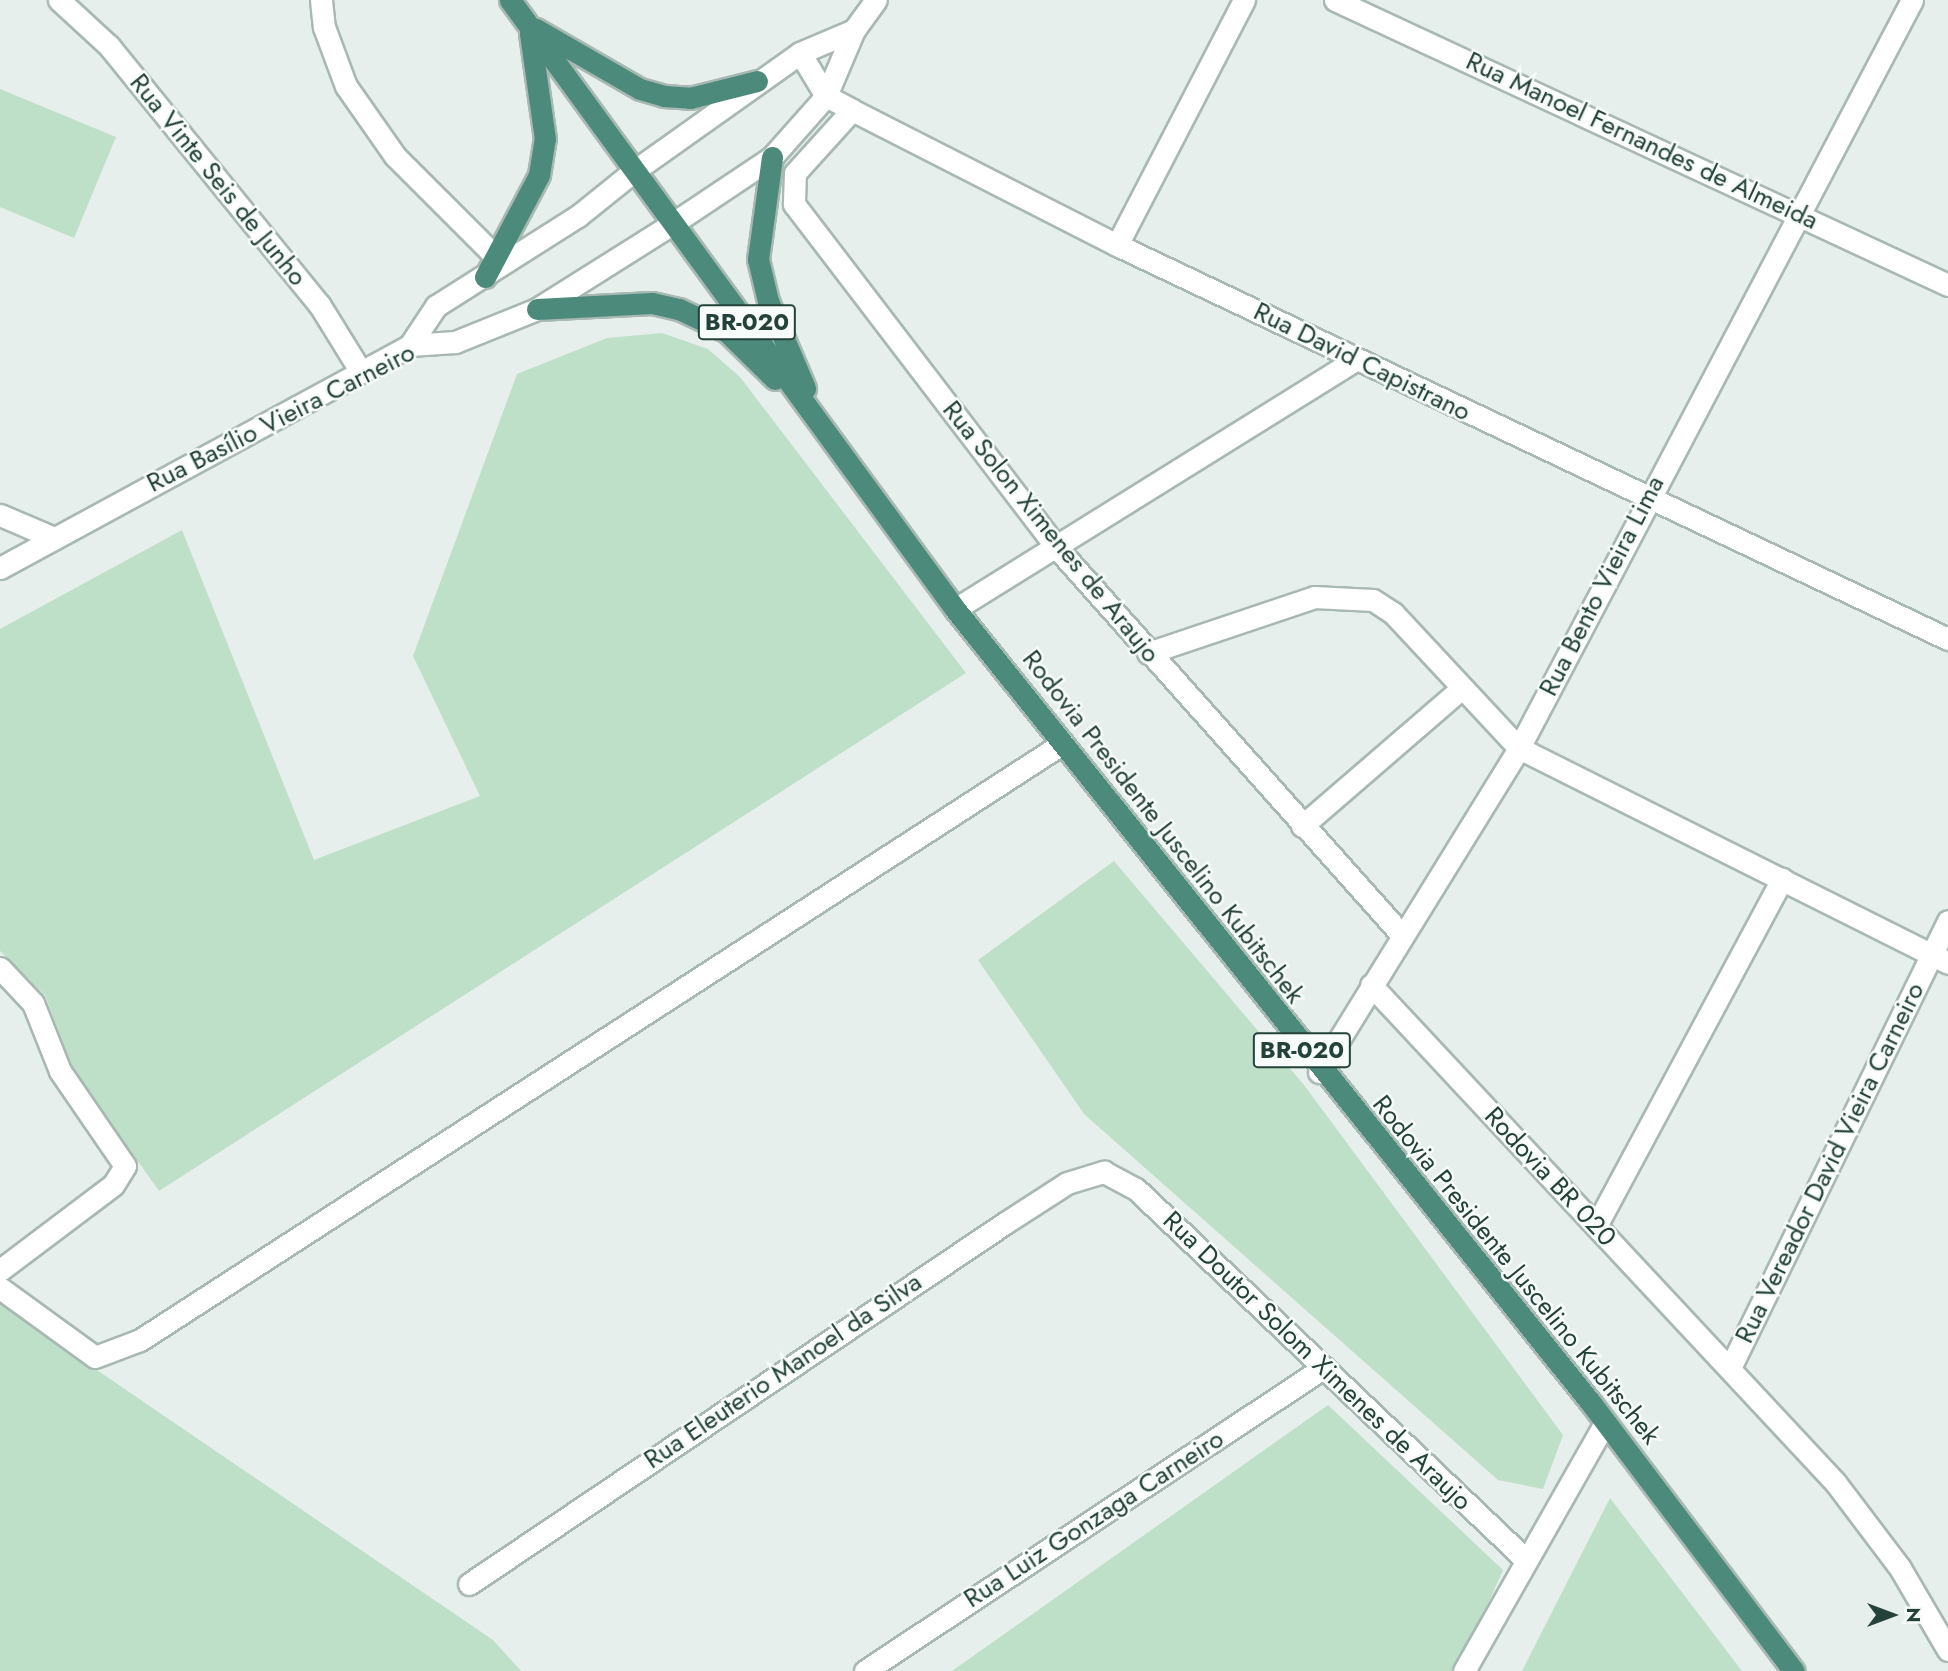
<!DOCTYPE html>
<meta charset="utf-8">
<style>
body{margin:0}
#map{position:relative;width:1948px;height:1671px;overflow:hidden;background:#e6efeb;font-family:Jost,sans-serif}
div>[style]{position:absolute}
.green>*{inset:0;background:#bfe0c8}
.roads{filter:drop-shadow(2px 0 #a8b8b2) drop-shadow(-2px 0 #a8b8b2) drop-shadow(0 2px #a8b8b2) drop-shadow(0 -2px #a8b8b2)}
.service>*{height:21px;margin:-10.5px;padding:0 10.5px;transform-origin:10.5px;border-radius:10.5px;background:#fff}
.minor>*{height:21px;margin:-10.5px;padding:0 10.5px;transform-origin:10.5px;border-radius:10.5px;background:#fff}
.tertiary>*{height:21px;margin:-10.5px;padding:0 10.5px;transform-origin:10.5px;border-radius:10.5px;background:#fff}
.secondary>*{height:21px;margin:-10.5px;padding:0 10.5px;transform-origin:10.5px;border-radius:10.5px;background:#fff}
.trunk>*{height:21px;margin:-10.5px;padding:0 10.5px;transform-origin:10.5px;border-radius:10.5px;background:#4c8a7c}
span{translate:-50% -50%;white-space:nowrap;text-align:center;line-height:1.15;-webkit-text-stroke:5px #f7fbf9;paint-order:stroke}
.shield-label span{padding:2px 5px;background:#f7fbf9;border:2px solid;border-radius:5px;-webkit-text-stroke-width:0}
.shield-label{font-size:24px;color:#24423a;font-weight:700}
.street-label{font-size:26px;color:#24423a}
.north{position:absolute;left:1857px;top:1580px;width:70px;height:70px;-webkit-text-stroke:5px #f7fbf9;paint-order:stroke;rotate:90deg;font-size:19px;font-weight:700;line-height:28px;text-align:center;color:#24423a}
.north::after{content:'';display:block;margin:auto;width:24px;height:32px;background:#24423a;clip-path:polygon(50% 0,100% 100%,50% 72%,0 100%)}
</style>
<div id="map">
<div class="green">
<div style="clip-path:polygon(0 89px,116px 137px,74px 238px,0 207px)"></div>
<div style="clip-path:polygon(662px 333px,708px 349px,740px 377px,966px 673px,159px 1191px,72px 1068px,45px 995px,0 951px,0 629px,182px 530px,314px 860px,480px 796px,413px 656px,517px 374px,607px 338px)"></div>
<div style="clip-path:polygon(1114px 861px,1304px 1085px,1563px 1435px,1543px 1489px,1498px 1480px,1084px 1114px,978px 960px)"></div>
<div style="clip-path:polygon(0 1304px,493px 1640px,521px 1671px,0 1671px)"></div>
<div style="clip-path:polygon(1328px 1405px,1503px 1570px,1458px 1671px,952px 1671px)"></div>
<div style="clip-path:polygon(1610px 1498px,1742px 1671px,1522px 1671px)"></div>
</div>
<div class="roads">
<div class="service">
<div style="left:321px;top:0;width:27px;rotate:84deg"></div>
<div style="left:324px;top:27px;width:63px;rotate:69.6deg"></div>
<div style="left:346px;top:86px;width:85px;rotate:55deg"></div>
<div style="left:395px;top:156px;width:143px;rotate:45deg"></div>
<div style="left:1148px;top:653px;width:175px;rotate:-18.6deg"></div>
<div style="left:1314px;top:597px;width:59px;rotate:2.9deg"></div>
<div style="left:1373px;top:600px;width:24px;rotate:33deg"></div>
<div style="left:1393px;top:613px;width:185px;rotate:47deg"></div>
<div style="left:1302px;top:826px;width:211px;rotate:-40.8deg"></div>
</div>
<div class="minor">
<div style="left:1335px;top:0;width:676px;rotate:24.93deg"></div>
<div style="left:1912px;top:0;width:845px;rotate:117.72deg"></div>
<div style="left:1519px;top:748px;width:480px;rotate:26.6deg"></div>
<div style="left:852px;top:110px;width:85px;rotate:132.1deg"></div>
<div style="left:795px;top:173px;width:31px;rotate:92deg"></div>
<div style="left:794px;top:204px;width:433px;rotate:52.6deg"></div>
<div style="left:1057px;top:548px;width:517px;rotate:48.29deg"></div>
<div style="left:1117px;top:245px;width:276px;rotate:-62.6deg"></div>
<div style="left:0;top:515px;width:59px;rotate:23.1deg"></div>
<div style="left:955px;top:609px;width:473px;rotate:-31.9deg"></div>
<div style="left:0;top:968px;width:48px;rotate:46.7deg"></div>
<div style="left:33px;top:1003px;width:73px;rotate:68.3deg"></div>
<div style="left:60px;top:1071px;width:115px;rotate:55.6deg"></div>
<div style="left:125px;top:1166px;width:22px;rotate:122deg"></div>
<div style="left:113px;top:1185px;width:141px;rotate:143deg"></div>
<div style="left:1371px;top:985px;width:680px;rotate:46.97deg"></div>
<div style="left:1835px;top:1482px;width:108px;rotate:52.9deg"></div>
<div style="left:1900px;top:1568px;width:95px;rotate:59.7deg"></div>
<div style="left:1319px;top:1072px;width:381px;rotate:-58.3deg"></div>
<div style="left:1596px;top:1226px;width:394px;rotate:-61.8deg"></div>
<div style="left:0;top:1288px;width:117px;rotate:36deg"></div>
<div style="left:95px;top:1357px;width:48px;rotate:-20.7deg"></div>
<div style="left:140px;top:1340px;width:1099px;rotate:-32.89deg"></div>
<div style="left:1730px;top:1368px;width:497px;rotate:-64deg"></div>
<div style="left:469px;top:1584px;width:646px;rotate:-33.96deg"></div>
<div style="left:1005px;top:1223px;width:74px;rotate:-32.8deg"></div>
<div style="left:1067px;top:1183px;width:39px;rotate:-17deg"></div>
<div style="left:1104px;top:1172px;width:36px;rotate:28deg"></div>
<div style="left:1136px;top:1189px;width:535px;rotate:43.56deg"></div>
<div style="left:865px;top:1671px;width:549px;rotate:-33.49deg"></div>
<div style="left:1464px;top:1671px;width:285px;rotate:-60.4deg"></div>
</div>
<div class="tertiary">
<div style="left:59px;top:0;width:68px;rotate:42.6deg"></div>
<div style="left:109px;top:46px;width:333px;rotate:50.9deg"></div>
<div style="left:319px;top:304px;width:80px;rotate:58.3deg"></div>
<div style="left:800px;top:53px;width:50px;rotate:58.8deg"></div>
<div style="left:826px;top:96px;width:30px;rotate:28deg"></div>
<div style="left:852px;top:110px;width:297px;rotate:27deg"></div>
<div style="left:1117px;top:245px;width:920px;rotate:25.37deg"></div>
<div style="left:634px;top:171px;width:204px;rotate:-35.4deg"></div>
<div style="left:800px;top:53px;width:59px;rotate:-23.1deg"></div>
<div style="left:675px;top:222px;width:117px;rotate:-33.8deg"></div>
<div style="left:772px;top:157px;width:81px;rotate:-48.5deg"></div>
<div style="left:826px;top:96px;width:72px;rotate:-67deg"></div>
<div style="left:854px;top:30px;width:37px;rotate:-54deg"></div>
</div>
<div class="secondary">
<div style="left:410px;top:345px;width:47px;rotate:-56.3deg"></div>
<div style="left:436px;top:306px;width:168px;rotate:-32.4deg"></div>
<div style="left:578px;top:216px;width:72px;rotate:-38.8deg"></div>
<div style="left:0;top:568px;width:467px;rotate:-28.5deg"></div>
<div style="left:410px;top:345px;width:45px;rotate:-3.8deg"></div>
<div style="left:455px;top:342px;width:88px;rotate:-21.9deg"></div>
<div style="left:537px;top:309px;width:163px;rotate:-32.2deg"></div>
</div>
<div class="trunk">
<div style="left:510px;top:0;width:754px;rotate:53.84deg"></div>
<div style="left:955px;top:609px;width:1017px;rotate:51.31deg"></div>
<div style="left:1591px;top:1403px;width:336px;rotate:52.9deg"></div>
<div style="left:536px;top:29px;width:120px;rotate:30deg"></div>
<div style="left:640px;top:89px;width:25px;rotate:16deg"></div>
<div style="left:664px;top:96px;width:26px;rotate:4deg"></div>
<div style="left:690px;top:98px;width:69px;rotate:-14.2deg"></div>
<div style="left:772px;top:157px;width:103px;rotate:97.8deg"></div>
<div style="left:758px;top:259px;width:43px;rotate:76.6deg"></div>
<div style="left:768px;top:301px;width:95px;rotate:67deg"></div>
<div style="left:485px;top:277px;width:115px;rotate:-62.1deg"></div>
<div style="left:539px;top:175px;width:36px;rotate:-81deg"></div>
<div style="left:545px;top:139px;width:107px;rotate:-98.1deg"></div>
<div style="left:537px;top:309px;width:115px;rotate:-3deg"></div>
<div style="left:652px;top:303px;width:28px;rotate:13deg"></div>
<div style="left:679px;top:309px;width:53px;rotate:25.6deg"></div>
<div style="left:727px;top:332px;width:67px;rotate:44.4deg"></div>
</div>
</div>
<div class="shield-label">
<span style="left:747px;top:322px">BR-020</span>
<span style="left:1302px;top:1050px">BR-020</span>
</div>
<div class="street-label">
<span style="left:1642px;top:141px;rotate:25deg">Rua Manoel Fernandes de Almeida</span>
<span style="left:218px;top:180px;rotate:51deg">Rua Vinte Seis de Junho</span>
<span style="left:1362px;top:362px;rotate:26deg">Rua David Capistrano</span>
<span style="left:281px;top:418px;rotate:-27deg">Rua Basílio Vieira Carneiro</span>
<span style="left:1051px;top:532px;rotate:51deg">Rua Solon Ximenes de Araujo</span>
<span style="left:1602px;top:586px;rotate:-63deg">Rua Bento Vieira Lima</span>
<span style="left:1163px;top:827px;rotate:52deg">Rodovia Presidente Juscelino Kubitschek</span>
<span style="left:1830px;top:1163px;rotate:-64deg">Rua Vereador David Vieira Carneiro</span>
<span style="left:1550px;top:1177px;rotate:47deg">Rodovia BR 020</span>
<span style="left:1516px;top:1270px;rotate:51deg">Rodovia Presidente Juscelino Kubitschek</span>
<span style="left:1317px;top:1361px;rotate:44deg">Rua Doutor Solom Ximenes de Araujo</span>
<span style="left:783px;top:1371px;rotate:-34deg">Rua Eleuterio Manoel da Silva</span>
<span style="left:1094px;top:1519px;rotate:-33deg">Rua Luiz Gonzaga Carneiro</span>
</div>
<div class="north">N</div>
</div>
